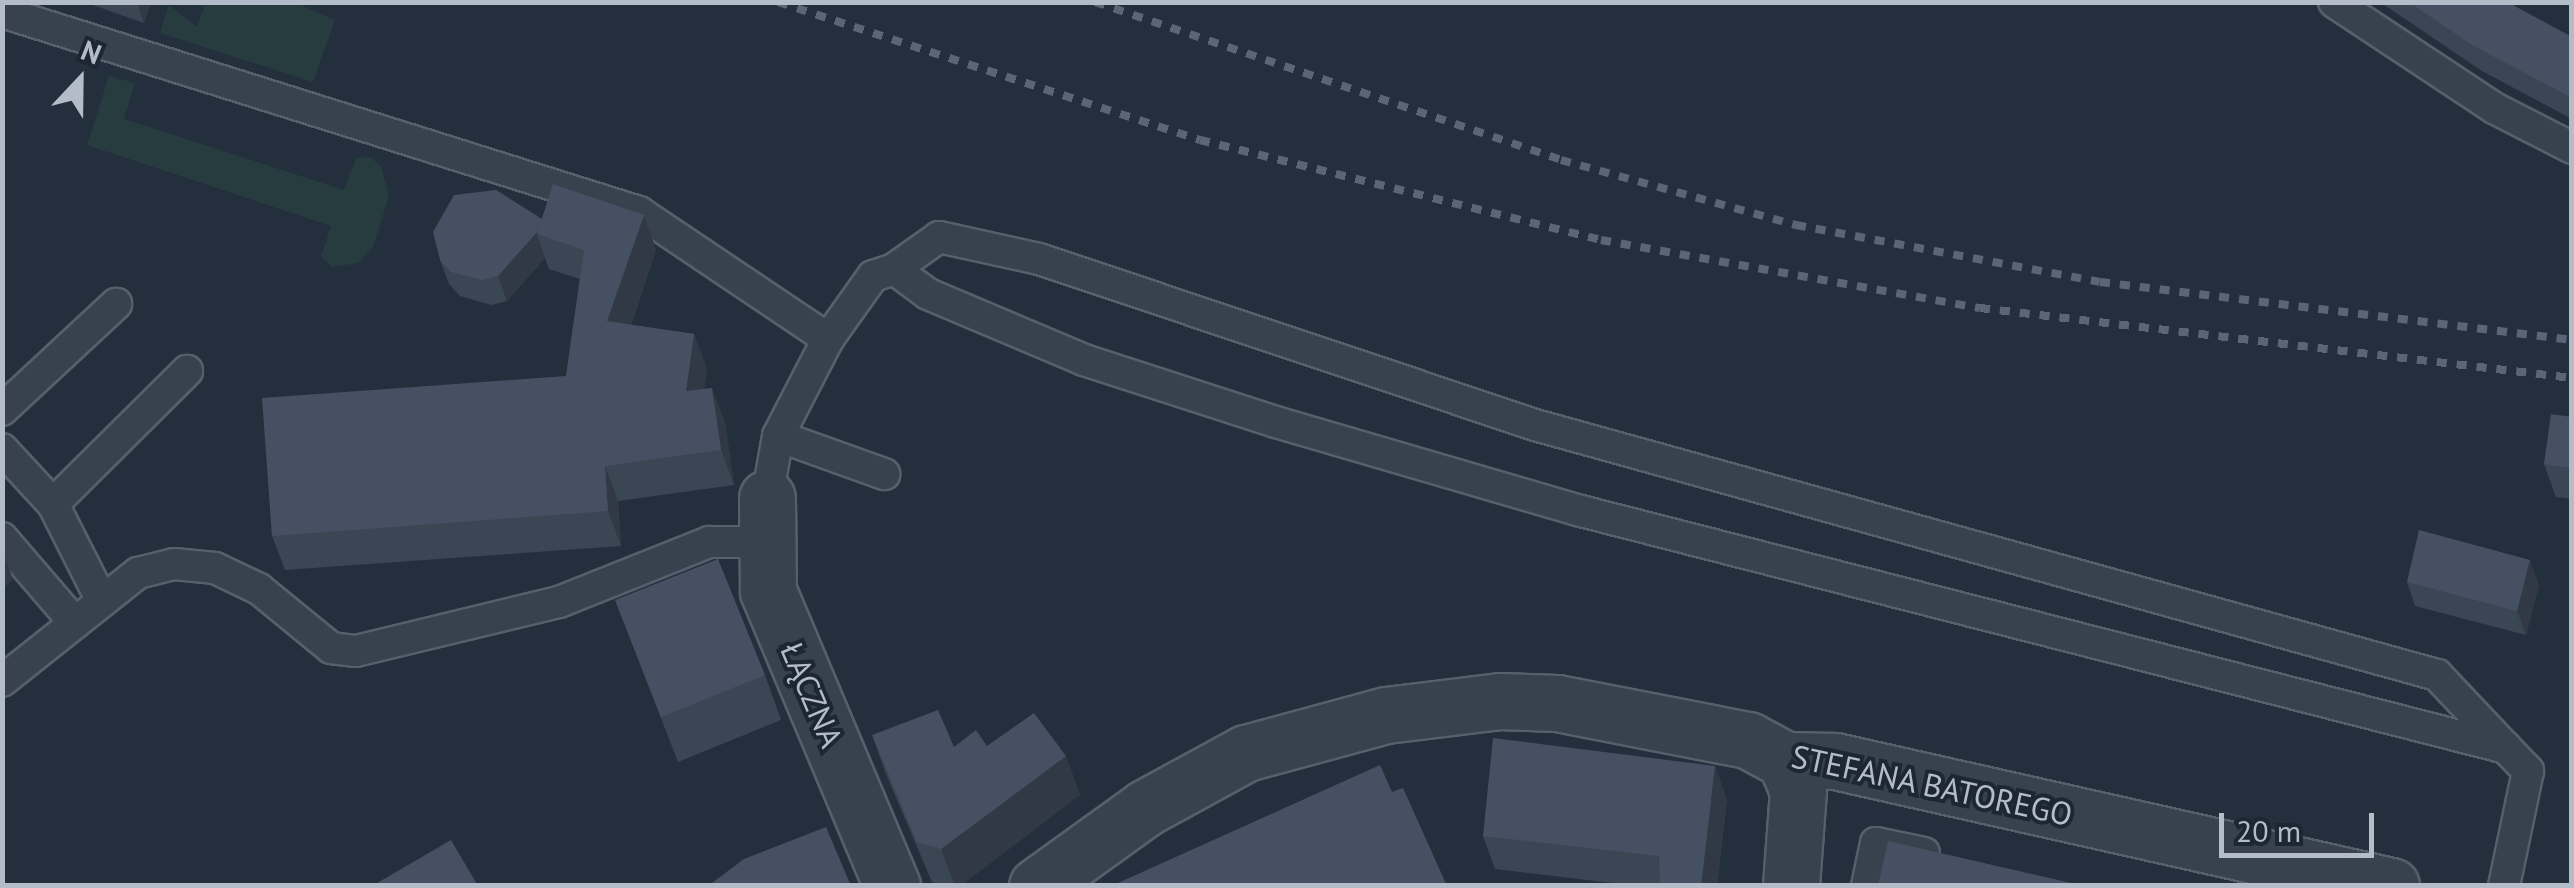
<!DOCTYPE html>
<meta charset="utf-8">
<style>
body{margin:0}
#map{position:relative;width:2574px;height:888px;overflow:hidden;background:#242f3e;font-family:"PT Sans",sans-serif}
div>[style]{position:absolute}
.green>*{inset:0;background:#263c3f}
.roads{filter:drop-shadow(2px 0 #565f6c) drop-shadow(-2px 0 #565f6c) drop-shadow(0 2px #565f6c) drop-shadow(0 -2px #565f6c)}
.lane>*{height:30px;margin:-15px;padding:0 15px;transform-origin:15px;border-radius:15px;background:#38414e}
.street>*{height:55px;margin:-27.5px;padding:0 27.5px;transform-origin:27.5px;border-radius:27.5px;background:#38414e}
.rail>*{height:8px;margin-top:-4px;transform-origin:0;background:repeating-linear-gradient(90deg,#5a6575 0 10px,transparent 0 20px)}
.wall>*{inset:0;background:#3b4654}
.shaded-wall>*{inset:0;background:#303945}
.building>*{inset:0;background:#455162}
span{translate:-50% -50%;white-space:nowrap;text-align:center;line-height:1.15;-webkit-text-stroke:8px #1d2633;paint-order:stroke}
.street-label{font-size:32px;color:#b4bcc9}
.frame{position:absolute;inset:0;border:5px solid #b4bcc9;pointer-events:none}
.north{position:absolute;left:30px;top:30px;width:100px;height:100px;-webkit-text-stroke:8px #1d2633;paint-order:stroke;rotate:22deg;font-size:28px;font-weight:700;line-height:40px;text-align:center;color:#b4bcc9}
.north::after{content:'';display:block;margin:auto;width:35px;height:45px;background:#b4bcc9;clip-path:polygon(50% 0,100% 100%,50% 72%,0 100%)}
.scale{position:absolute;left:2219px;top:813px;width:155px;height:45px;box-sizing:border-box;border:5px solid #b4bcc9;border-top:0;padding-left:12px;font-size:30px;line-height:35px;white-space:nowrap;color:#b4bcc9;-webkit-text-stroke:8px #1d2633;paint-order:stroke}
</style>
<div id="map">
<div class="green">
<div style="clip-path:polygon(206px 3px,296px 3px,335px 20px,313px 82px,160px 33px,169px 5px,197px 27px)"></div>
<div style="clip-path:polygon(109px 76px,135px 83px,124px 119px,344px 190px,356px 158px,370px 157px,381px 166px,389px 196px,373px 247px,358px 263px,332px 267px,321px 257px,331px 226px,87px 145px)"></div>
</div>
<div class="roads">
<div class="lane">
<div style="left:2334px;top:2px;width:192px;rotate:33.5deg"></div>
<div style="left:2494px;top:108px;width:88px;rotate:27.1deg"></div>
<div style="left:2px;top:12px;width:668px;rotate:17.43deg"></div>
<div style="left:639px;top:212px;width:228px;rotate:33.9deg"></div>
<div style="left:894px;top:269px;width:55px;rotate:-35.4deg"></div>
<div style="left:939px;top:237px;width:102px;rotate:12.4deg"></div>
<div style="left:1039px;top:259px;width:523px;rotate:18.5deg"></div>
<div style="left:1535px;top:425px;width:936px;rotate:15.49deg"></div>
<div style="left:2437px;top:675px;width:100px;rotate:46.6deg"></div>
<div style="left:2px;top:410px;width:156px;rotate:-42.9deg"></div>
<div style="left:778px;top:436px;width:113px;rotate:19.7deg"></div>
<div style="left:2px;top:449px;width:75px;rotate:47.2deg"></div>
<div style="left:767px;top:498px;width:63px;rotate:-79.9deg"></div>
<div style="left:778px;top:436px;width:109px;rotate:-62.7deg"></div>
<div style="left:828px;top:339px;width:77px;rotate:-54.5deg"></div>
<div style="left:873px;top:276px;width:22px;rotate:-18deg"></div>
<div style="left:894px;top:269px;width:42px;rotate:36.3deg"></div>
<div style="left:928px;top:294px;width:169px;rotate:22.9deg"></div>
<div style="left:1084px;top:360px;width:202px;rotate:17.9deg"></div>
<div style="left:1276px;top:422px;width:318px;rotate:16.3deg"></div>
<div style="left:1581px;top:511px;width:955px;rotate:14.37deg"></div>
<div style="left:2506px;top:748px;width:32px;rotate:46deg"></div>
<div style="left:2528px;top:771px;width:117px;rotate:101.8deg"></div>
<div style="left:2px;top:538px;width:112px;rotate:49.3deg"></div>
<div style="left:102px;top:601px;width:109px;rotate:-116.8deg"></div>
<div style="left:53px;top:504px;width:189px;rotate:-44.8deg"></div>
<div style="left:2px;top:681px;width:174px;rotate:-38.5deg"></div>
<div style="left:138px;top:573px;width:37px;rotate:-14deg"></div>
<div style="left:174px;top:564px;width:41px;rotate:5.6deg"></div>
<div style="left:215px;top:568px;width:49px;rotate:25.5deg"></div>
<div style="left:259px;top:589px;width:93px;rotate:39.3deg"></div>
<div style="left:331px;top:648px;width:25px;rotate:7deg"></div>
<div style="left:356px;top:651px;width:209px;rotate:-13.6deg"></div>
<div style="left:559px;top:602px;width:162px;rotate:-21.8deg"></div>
<div style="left:709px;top:542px;width:56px"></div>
<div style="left:1867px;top:886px;width:44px;rotate:-78.2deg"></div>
<div style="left:1876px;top:843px;width:49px;rotate:11.8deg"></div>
</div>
<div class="street">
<div style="left:767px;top:498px;width:93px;rotate:89.4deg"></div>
<div style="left:768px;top:591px;width:320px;rotate:67.2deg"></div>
<div style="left:1785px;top:760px;width:33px;rotate:67deg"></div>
<div style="left:1798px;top:790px;width:96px;rotate:94.2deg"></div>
<div style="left:1037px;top:886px;width:133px;rotate:-35.8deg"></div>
<div style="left:1145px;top:808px;width:115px;rotate:-28.6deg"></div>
<div style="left:1246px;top:753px;width:145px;rotate:-15.2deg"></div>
<div style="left:1386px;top:715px;width:115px;rotate:-7deg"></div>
<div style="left:1500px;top:701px;width:57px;rotate:2deg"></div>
<div style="left:1557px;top:703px;width:195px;rotate:11deg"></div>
<div style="left:1748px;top:740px;width:42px;rotate:28.4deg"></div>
<div style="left:1785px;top:760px;width:50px;rotate:1.1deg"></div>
<div style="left:1835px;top:761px;width:570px;rotate:12.67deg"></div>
</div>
</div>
<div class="rail">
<div style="left:778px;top:2px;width:444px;rotate:18.1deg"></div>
<div style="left:1200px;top:140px;width:413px;rotate:14deg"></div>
<div style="left:1601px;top:240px;width:385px;rotate:10.2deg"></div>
<div style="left:1980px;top:308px;width:596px;rotate:6.74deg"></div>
<div style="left:1095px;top:2px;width:492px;rotate:18.7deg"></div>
<div style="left:1561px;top:160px;width:244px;rotate:15.5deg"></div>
<div style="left:1796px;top:225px;width:309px;rotate:10.6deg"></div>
<div style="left:2100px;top:282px;width:476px;rotate:7deg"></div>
</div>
<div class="wall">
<div style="clip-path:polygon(84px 2px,151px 2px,144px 23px)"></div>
<div style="clip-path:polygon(2380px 2px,2507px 2px,2572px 37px,2572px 119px,2482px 71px)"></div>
<div style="clip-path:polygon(542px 219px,656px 250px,631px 325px,694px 334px,707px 369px,704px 389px,725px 422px,734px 485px,618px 501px,621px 546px,285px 570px,272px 536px,566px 376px,580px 279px,549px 269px,545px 258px,507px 301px,491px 305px,460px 296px,449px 284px,440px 260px)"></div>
<div style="clip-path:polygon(2572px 417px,2572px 499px,2556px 497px,2544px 464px)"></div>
<div style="clip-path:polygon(2407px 582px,2539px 585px,2526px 635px,2415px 606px)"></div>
<div style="clip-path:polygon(615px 600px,765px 675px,781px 720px,678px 762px)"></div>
<div style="clip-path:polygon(872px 735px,954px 747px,987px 746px,1066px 756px,1080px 795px,960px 886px,944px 886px,932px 882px,886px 774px)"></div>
<div style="clip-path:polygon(1727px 799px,1717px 886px,1638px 886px,1495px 869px,1483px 836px)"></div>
</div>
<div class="shaded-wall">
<div style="clip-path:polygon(137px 2px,151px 2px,144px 23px)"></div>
<div style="clip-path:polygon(644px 215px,656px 250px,620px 356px,607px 321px)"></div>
<div style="clip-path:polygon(546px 222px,537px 234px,545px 258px,507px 301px,498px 276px)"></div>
<div style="clip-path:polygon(694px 334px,707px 369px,699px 426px,686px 391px)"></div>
<div style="clip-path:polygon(712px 388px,725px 422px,734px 485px,721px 450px)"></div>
<div style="clip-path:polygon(605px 466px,618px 501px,621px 546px,608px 511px)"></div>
<div style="clip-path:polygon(4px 554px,13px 580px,2px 589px,2px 556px)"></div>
<div style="clip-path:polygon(2530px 560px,2539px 585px,2526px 635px,2517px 611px)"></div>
<div style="clip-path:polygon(1066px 756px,1080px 795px,960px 886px,955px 886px,941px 849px)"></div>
<div style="clip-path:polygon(1715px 766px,1727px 799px,1717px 886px,1701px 886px)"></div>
</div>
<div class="building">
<div style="clip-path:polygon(2409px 2px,2507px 2px,2572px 37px,2572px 98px,2472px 45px)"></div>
<div style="clip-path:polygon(553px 184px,644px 215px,607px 321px,694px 334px,686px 391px,712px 388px,721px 450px,605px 466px,608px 511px,272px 536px,262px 398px,566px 376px,584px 250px,537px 234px)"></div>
<div style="clip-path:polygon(496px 190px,542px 219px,537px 232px,498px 276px,482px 280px,451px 272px,440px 260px,433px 232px,454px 195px)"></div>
<div style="clip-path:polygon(2551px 414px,2572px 417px,2572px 468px,2544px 464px)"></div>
<div style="clip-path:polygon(2419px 530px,2530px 560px,2517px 611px,2407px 582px)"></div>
<div style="clip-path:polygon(718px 559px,765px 675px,661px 717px,615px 600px)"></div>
<div style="clip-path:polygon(938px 710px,954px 747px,976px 730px,987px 746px,1034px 713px,1066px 756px,941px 849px,917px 842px,872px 735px)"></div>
<div style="clip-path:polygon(1493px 738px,1715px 766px,1701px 886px,1660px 886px,1659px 856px,1483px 836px)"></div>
<div style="clip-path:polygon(1380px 765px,1392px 792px,1403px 788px,1447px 886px,1119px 886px,1118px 883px)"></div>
<div style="clip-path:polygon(826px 827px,851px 886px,708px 886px,744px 859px)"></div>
<div style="clip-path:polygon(451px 840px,478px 886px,372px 886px)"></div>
<div style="clip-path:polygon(1888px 841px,2084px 886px,1878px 886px)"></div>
</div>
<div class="street-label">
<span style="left:812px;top:695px;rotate:67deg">ŁĄCZNA</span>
<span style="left:1932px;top:785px;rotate:12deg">STEFANA BATOREGO</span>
</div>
<div class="frame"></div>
<div class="north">N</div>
<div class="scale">20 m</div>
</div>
